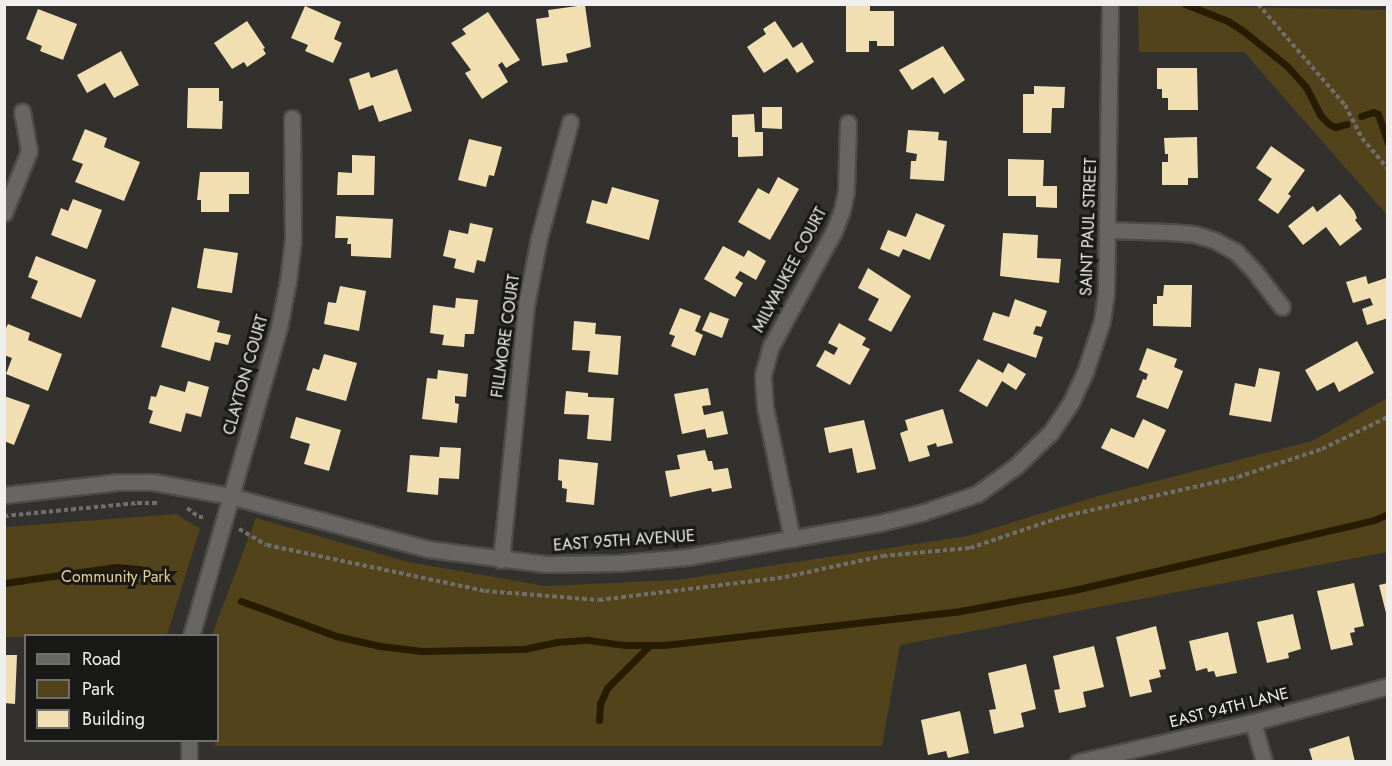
<!DOCTYPE html>
<style>
body{margin:0}
#map{position:relative;width:1392px;height:766px;overflow:hidden;background:#32312e;font-family:Jost,sans-serif}
div>[style]{position:absolute}
.green>*{inset:0;background:#52431b}
.stream>*{height:7px;margin:-3.5px;padding:0 3.5px;transform-origin:3.5px;border-radius:3.5px;background:#281c00}
.building>*{inset:0;background:#f1dfb1}
.path>*{height:4px;margin-top:-2px;transform-origin:0;background:repeating-linear-gradient(90deg,#6f6e6b 0 4.5px,transparent 0 7.5px)}
.roads{filter:drop-shadow(2px 0 #4d4c4a) drop-shadow(-2px 0 #4d4c4a) drop-shadow(0 2px #4d4c4a) drop-shadow(0 -2px #4d4c4a)}
.street>*{height:15px;margin:-7.5px;padding:0 7.5px;transform-origin:7.5px;border-radius:7.5px;background:#676663}
span{translate:-50% -50%;white-space:nowrap;text-align:center;line-height:1.15;-webkit-text-stroke:6px #191918;paint-order:stroke}
.street-label{font-size:16px;color:#f0efed}
.park-label{font-size:16px;color:#eacf8a}
.frame{position:absolute;inset:0;border:6px solid #f0efed;pointer-events:none}
.legend{position:absolute;left:24px;top:634px;width:195px;height:108px;box-sizing:border-box;background:#191918;border:2px solid #6f6f6d;margin:0;padding:8px 10px;list-style:none;font-size:18px;color:#f0efed}
.legend li{display:flex;align-items:center;gap:12px;height:30px}
.legend b{width:30px;border:2px solid #6f6f6d}
</style>
<div id="map">
<div class="green">
<div style="clip-path:polygon(1138px 5px,1387px 10px,1387px 215px,1244px 52px,1139px 52px)"></div>
<div style="clip-path:polygon(1387px 398px,1387px 552px,900px 645px,882px 746px,215px 746px,215px 741px,218px 740px,218px 636px,212px 635px,256px 518px,408px 562px,545px 586px,676px 580px,968px 536px,1098px 496px,1312px 441px)"></div>
<div style="clip-path:polygon(176px 514px,200px 529px,167px 635px,5px 637px,5px 527px)"></div>
</div>
<div class="stream">
<div style="left:1185px;top:4px;width:46px;rotate:21.6deg"></div>
<div style="left:1228px;top:21px;width:17px;rotate:33deg"></div>
<div style="left:1242px;top:30px;width:58px;rotate:38.7deg"></div>
<div style="left:1287px;top:66px;width:28px;rotate:48deg"></div>
<div style="left:1306px;top:87px;width:31px;rotate:63deg"></div>
<div style="left:1320px;top:115px;width:13px;rotate:45deg"></div>
<div style="left:1329px;top:124px;width:7px;rotate:27deg"></div>
<div style="left:1335px;top:127px;width:12px;rotate:-14deg"></div>
<div style="left:1361px;top:116px;width:13px;rotate:-18deg"></div>
<div style="left:1373px;top:112px;width:5px;rotate:22deg"></div>
<div style="left:1378px;top:114px;width:31px;rotate:71deg"></div>
<div style="left:4px;top:583px;width:113px;rotate:-8.1deg"></div>
<div style="left:116px;top:567px;width:23px;rotate:5deg"></div>
<div style="left:139px;top:569px;width:28px;rotate:18deg"></div>
<div style="left:241px;top:601px;width:101px;rotate:20.2deg"></div>
<div style="left:336px;top:636px;width:45px;rotate:12.8deg"></div>
<div style="left:380px;top:646px;width:42px;rotate:6.8deg"></div>
<div style="left:422px;top:651px;width:102px;rotate:-1.1deg"></div>
<div style="left:524px;top:649px;width:33px;rotate:-12deg"></div>
<div style="left:556px;top:642px;width:32px;rotate:-4deg"></div>
<div style="left:588px;top:640px;width:37px;rotate:8deg"></div>
<div style="left:625px;top:645px;width:39px"></div>
<div style="left:664px;top:645px;width:293px;rotate:-6.5deg"></div>
<div style="left:955px;top:612px;width:121px;rotate:-10.5deg"></div>
<div style="left:1074px;top:590px;width:308px;rotate:-13.1deg"></div>
<div style="left:1374px;top:520px;width:15px;rotate:-23deg"></div>
<div style="left:599px;top:720px;width:16px;rotate:-86deg"></div>
<div style="left:600px;top:704px;width:17px;rotate:-66deg"></div>
<div style="left:607px;top:688px;width:61px;rotate:-45deg"></div>
</div>
<div class="building">
<div style="clip-path:polygon(846px 4px,870px 4px,870px 11px,894px 11px,894px 46px,877px 46px,877px 41px,869px 41px,869px 52px,846px 52px)"></div>
<div style="clip-path:polygon(585px 5px,591px 47px,566px 54px,568px 62px,542px 66px,536px 19px,549px 17px,548px 10px)"></div>
<div style="clip-path:polygon(305px 6px,341px 22px,334px 39px,342px 43px,333px 63px,305px 51px,308px 45px,291px 38px)"></div>
<div style="clip-path:polygon(38px 9px,77px 24px,63px 60px,40px 51px,42px 46px,26px 39px)"></div>
<div style="clip-path:polygon(488px 12px,520px 60px,506px 68px,502px 62px,498px 65px,508px 82px,482px 99px,465px 73px,471px 70px,451px 43px,466px 34px,462px 29px)"></div>
<div style="clip-path:polygon(247px 21px,265px 48px,263px 49px,266px 54px,247px 67px,244px 62px,232px 69px,214px 43px)"></div>
<div style="clip-path:polygon(775px 21px,793px 48px,802px 42px,814px 62px,797px 73px,787px 58px,764px 73px,747px 47px,766px 34px,763px 29px)"></div>
<div style="clip-path:polygon(943px 46px,965px 80px,944px 94px,933px 77px,912px 90px,899px 70px)"></div>
<div style="clip-path:polygon(121px 51px,139px 85px,114px 98px,105px 83px,87px 93px,77px 75px)"></div>
<div style="clip-path:polygon(1157px 68px,1197px 68px,1198px 110px,1168px 110px,1168px 98px,1162px 98px,1162px 89px,1157px 89px)"></div>
<div style="clip-path:polygon(397px 69px,412px 111px,379px 122px,373px 105px,359px 110px,349px 79px,369px 72px,371px 78px)"></div>
<div style="clip-path:polygon(1034px 86px,1065px 87px,1064px 108px,1052px 108px,1051px 133px,1023px 133px,1023px 94px,1034px 94px)"></div>
<div style="clip-path:polygon(188px 88px,219px 88px,219px 101px,223px 101px,222px 129px,187px 128px)"></div>
<div style="clip-path:polygon(762px 107px,782px 107px,782px 129px,762px 128px)"></div>
<div style="clip-path:polygon(754px 114px,755px 132px,763px 132px,763px 156px,738px 157px,738px 137px,732px 137px,732px 115px)"></div>
<div style="clip-path:polygon(85px 129px,107px 138px,104px 147px,140px 162px,124px 201px,75px 182px,83px 164px,72px 160px)"></div>
<div style="clip-path:polygon(908px 130px,939px 132px,938px 140px,947px 141px,944px 181px,910px 179px,911px 161px,916px 161px,917px 154px,906px 152px)"></div>
<div style="clip-path:polygon(1197px 137px,1198px 178px,1188px 178px,1188px 185px,1162px 185px,1162px 162px,1168px 162px,1168px 154px,1165px 154px,1164px 138px)"></div>
<div style="clip-path:polygon(469px 139px,502px 147px,494px 176px,489px 175px,486px 187px,458px 180px)"></div>
<div style="clip-path:polygon(1271px 146px,1305px 170px,1288px 194px,1291px 196px,1278px 214px,1258px 200px,1272px 179px,1256px 168px)"></div>
<div style="clip-path:polygon(352px 155px,375px 156px,374px 195px,337px 195px,338px 172px,352px 173px)"></div>
<div style="clip-path:polygon(1008px 159px,1044px 160px,1043px 186px,1057px 186px,1057px 208px,1036px 207px,1036px 196px,1008px 196px)"></div>
<div style="clip-path:polygon(200px 172px,249px 172px,249px 194px,229px 194px,229px 212px,201px 212px,201px 200px,197px 200px)"></div>
<div style="clip-path:polygon(778px 177px,799px 189px,770px 240px,738px 222px,758px 188px,769px 194px)"></div>
<div style="clip-path:polygon(612px 187px,659px 200px,649px 240px,586px 223px,592px 200px,607px 204px)"></div>
<div style="clip-path:polygon(1340px 194px,1354px 211px,1357px 218px,1355px 220px,1362px 229px,1340px 246px,1326px 227px,1303px 245px,1288px 226px,1313px 206px,1317px 212px)"></div>
<div style="clip-path:polygon(73px 199px,102px 210px,87px 249px,51px 235px,61px 208px,68px 211px)"></div>
<div style="clip-path:polygon(916px 213px,945px 225px,930px 260px,903px 249px,899px 257px,880px 249px,888px 230px,906px 237px)"></div>
<div style="clip-path:polygon(336px 216px,393px 219px,391px 258px,351px 256px,351px 244px,347px 244px,348px 238px,335px 238px)"></div>
<div style="clip-path:polygon(470px 223px,493px 228px,485px 262px,477px 260px,474px 273px,454px 268px,456px 259px,443px 256px,449px 230px,468px 234px)"></div>
<div style="clip-path:polygon(1003px 233px,1038px 235px,1037px 258px,1061px 259px,1059px 283px,1000px 276px)"></div>
<div style="clip-path:polygon(723px 246px,744px 257px,748px 250px,766px 261px,756px 280px,740px 271px,735px 278px,743px 283px,735px 297px,704px 279px)"></div>
<div style="clip-path:polygon(204px 248px,238px 253px,232px 293px,197px 288px)"></div>
<div style="clip-path:polygon(36px 256px,96px 280px,81px 318px,31px 298px,38px 281px,28px 277px)"></div>
<div style="clip-path:polygon(868px 268px,911px 296px,891px 332px,868px 320px,879px 299px,858px 288px)"></div>
<div style="clip-path:polygon(1366px 276px,1368px 284px,1386px 278px,1388px 283px,1388px 318px,1367px 325px,1362px 309px,1373px 305px,1370px 298px,1353px 303px,1346px 282px)"></div>
<div style="clip-path:polygon(1164px 285px,1192px 285px,1191px 327px,1153px 326px,1153px 304px,1157px 304px,1157px 296px,1163px 296px)"></div>
<div style="clip-path:polygon(340px 286px,366px 291px,359px 331px,324px 324px,328px 302px,336px 303px)"></div>
<div style="clip-path:polygon(456px 298px,478px 300px,474px 334px,465px 334px,464px 347px,442px 345px,444px 335px,430px 333px,433px 305px,455px 308px)"></div>
<div style="clip-path:polygon(1015px 299px,1047px 311px,1041px 327px,1036px 326px,1033px 334px,1043px 337px,1036px 358px,983px 340px,993px 312px,1009px 317px)"></div>
<div style="clip-path:polygon(172px 307px,220px 321px,217px 332px,231px 335px,228px 345px,215px 342px,210px 361px,161px 347px)"></div>
<div style="clip-path:polygon(680px 308px,701px 316px,695px 331px,703px 335px,695px 356px,671px 346px,675px 336px,669px 334px)"></div>
<div style="clip-path:polygon(710px 312px,729px 319px,722px 338px,702px 330px)"></div>
<div style="clip-path:polygon(574px 321px,596px 323px,595px 334px,621px 336px,618px 375px,588px 372px,590px 351px,572px 350px)"></div>
<div style="clip-path:polygon(839px 323px,866px 338px,862px 345px,870px 349px,850px 385px,816px 366px,825px 350px,834px 355px,838px 348px,828px 343px)"></div>
<div style="clip-path:polygon(8px 324px,30px 333px,28px 340px,62px 354px,48px 391px,6px 374px,12px 358px,4px 355px,4px 332px)"></div>
<div style="clip-path:polygon(1357px 341px,1374px 373px,1339px 392px,1334px 382px,1317px 391px,1305px 370px)"></div>
<div style="clip-path:polygon(1147px 348px,1177px 359px,1174px 367px,1183px 371px,1168px 409px,1136px 397px,1143px 379px,1146px 380px,1148px 374px,1139px 370px)"></div>
<div style="clip-path:polygon(324px 354px,357px 363px,346px 401px,306px 390px,313px 368px,319px 370px)"></div>
<div style="clip-path:polygon(978px 359px,1003px 373px,1008px 363px,1026px 374px,1016px 390px,1002px 381px,987px 407px,959px 391px)"></div>
<div style="clip-path:polygon(1259px 368px,1280px 372px,1271px 422px,1229px 415px,1235px 383px,1255px 387px)"></div>
<div style="clip-path:polygon(438px 370px,468px 374px,466px 397px,455px 396px,455px 403px,459px 404px,457px 423px,422px 419px,427px 378px,437px 379px)"></div>
<div style="clip-path:polygon(188px 381px,209px 387px,201px 417px,186px 413px,181px 432px,149px 423px,153px 411px,148px 409px,151px 396px,156px 397px,160px 385px,185px 392px)"></div>
<div style="clip-path:polygon(708px 388px,711px 405px,702px 406px,704px 415px,723px 411px,728px 434px,707px 438px,705px 429px,682px 434px,674px 394px)"></div>
<div style="clip-path:polygon(566px 391px,588px 393px,588px 397px,614px 398px,611px 441px,587px 439px,589px 415px,564px 414px)"></div>
<div style="clip-path:polygon(4px 396px,30px 405px,14px 445px,4px 441px)"></div>
<div style="clip-path:polygon(943px 409px,953px 443px,937px 447px,936px 443px,927px 446px,930px 456px,909px 462px,900px 433px,908px 430px,905px 420px)"></div>
<div style="clip-path:polygon(296px 417px,341px 430px,329px 471px,304px 464px,310px 444px,290px 438px)"></div>
<div style="clip-path:polygon(1143px 419px,1166px 430px,1148px 469px,1101px 448px,1111px 428px,1134px 438px)"></div>
<div style="clip-path:polygon(864px 420px,876px 469px,857px 473px,852px 448px,829px 453px,824px 428px)"></div>
<div style="clip-path:polygon(440px 447px,461px 448px,459px 479px,439px 478px,438px 495px,407px 492px,410px 455px,439px 457px)"></div>
<div style="clip-path:polygon(705px 450px,708px 461px,712px 461px,714px 470px,728px 468px,732px 488px,712px 492px,711px 488px,670px 497px,665px 471px,680px 469px,677px 455px)"></div>
<div style="clip-path:polygon(559px 459px,598px 463px,594px 505px,566px 502px,567px 489px,562px 488px,562px 481px,558px 480px)"></div>
<div style="clip-path:polygon(1354px 583px,1364px 626px,1354px 628px,1355px 632px,1350px 633px,1353px 645px,1331px 650px,1317px 591px)"></div>
<div style="clip-path:polygon(1388px 583px,1388px 617px,1387px 617px,1379px 585px)"></div>
<div style="clip-path:polygon(1293px 614px,1301px 649px,1288px 653px,1289px 658px,1267px 663px,1257px 622px)"></div>
<div style="clip-path:polygon(1156px 626px,1166px 669px,1159px 670px,1161px 677px,1149px 680px,1152px 692px,1130px 697px,1116px 637px)"></div>
<div style="clip-path:polygon(1228px 632px,1237px 673px,1216px 677px,1214px 671px,1208px 672px,1207px 668px,1196px 671px,1189px 641px)"></div>
<div style="clip-path:polygon(1094px 646px,1104px 687px,1083px 692px,1086px 707px,1059px 713px,1054px 690px,1060px 689px,1053px 656px)"></div>
<div style="clip-path:polygon(4px 655px,17px 655px,15px 704px,4px 703px)"></div>
<div style="clip-path:polygon(1026px 664px,1036px 709px,1021px 713px,1024px 727px,994px 734px,989px 710px,996px 709px,988px 673px)"></div>
<div style="clip-path:polygon(960px 711px,969px 753px,948px 758px,946px 751px,928px 755px,921px 720px)"></div>
<div style="clip-path:polygon(1349px 736px,1355px 762px,1313px 762px,1309px 749px)"></div>
</div>
<div class="path">
<div style="left:1258px;top:4px;width:133px;rotate:49.3deg"></div>
<div style="left:1345px;top:105px;width:37px;rotate:63deg"></div>
<div style="left:1362px;top:138px;width:40px;rotate:50deg"></div>
<div style="left:187px;top:508px;width:15px;rotate:37deg"></div>
<div style="left:199px;top:517px;width:7px"></div>
<div style="left:4px;top:516px;width:134px;rotate:-5.6deg"></div>
<div style="left:137px;top:503px;width:22px"></div>
<div style="left:239px;top:529px;width:32px;rotate:30deg"></div>
<div style="left:267px;top:545px;width:223px;rotate:11.9deg"></div>
<div style="left:485px;top:591px;width:114px;rotate:4.5deg"></div>
<div style="left:599px;top:600px;width:187px;rotate:-7deg"></div>
<div style="left:785px;top:577px;width:100px;rotate:-12.1deg"></div>
<div style="left:883px;top:556px;width:87px;rotate:-5.3deg"></div>
<div style="left:970px;top:548px;width:96px;rotate:-18.8deg"></div>
<div style="left:1061px;top:517px;width:181px;rotate:-12.7deg"></div>
<div style="left:1238px;top:477px;width:89px;rotate:-18.4deg"></div>
<div style="left:1322px;top:449px;width:73px;rotate:-25.9deg"></div>
</div>
<div class="roads">
<div class="street">
<div style="left:4px;top:213px;width:67px;rotate:-68deg"></div>
<div style="left:29px;top:151px;width:40px;rotate:-100deg"></div>
<div style="left:1107px;top:230px;width:63px;rotate:1.8deg"></div>
<div style="left:1170px;top:232px;width:24px;rotate:5deg"></div>
<div style="left:1194px;top:234px;width:21px;rotate:17deg"></div>
<div style="left:1214px;top:240px;width:24px;rotate:28deg"></div>
<div style="left:1235px;top:251px;width:29px;rotate:46deg"></div>
<div style="left:1255px;top:272px;width:44px;rotate:52.4deg"></div>
<div style="left:4px;top:495px;width:115px;rotate:-6.5deg"></div>
<div style="left:118px;top:482px;width:35px"></div>
<div style="left:153px;top:482px;width:78px;rotate:10.3deg"></div>
<div style="left:230px;top:496px;width:205px;rotate:15deg"></div>
<div style="left:428px;top:549px;width:118px;rotate:7.3deg"></div>
<div style="left:545px;top:564px;width:74px;rotate:-0.8deg"></div>
<div style="left:619px;top:563px;width:68px;rotate:-5deg"></div>
<div style="left:687px;top:557px;width:195px;rotate:-10deg"></div>
<div style="left:879px;top:523px;width:46px;rotate:-13.7deg"></div>
<div style="left:924px;top:512px;width:56px;rotate:-18.8deg"></div>
<div style="left:977px;top:494px;width:48px;rotate:-35.7deg"></div>
<div style="left:1016px;top:466px;width:49px;rotate:-44.2deg"></div>
<div style="left:1051px;top:432px;width:36px;rotate:-56deg"></div>
<div style="left:1071px;top:402px;width:33px;rotate:-65deg"></div>
<div style="left:1085px;top:372px;width:54px;rotate:-71.6deg"></div>
<div style="left:1102px;top:321px;width:27px;rotate:-82deg"></div>
<div style="left:1106px;top:294px;width:290px;rotate:-89.2deg"></div>
<div style="left:792px;top:539px;width:135px;rotate:-101.6deg"></div>
<div style="left:765px;top:407px;width:32px;rotate:-94deg"></div>
<div style="left:763px;top:375px;width:30px;rotate:-75deg"></div>
<div style="left:771px;top:346px;width:131px;rotate:-61.3deg"></div>
<div style="left:834px;top:231px;width:22px;rotate:-69deg"></div>
<div style="left:842px;top:210px;width:19px;rotate:-78deg"></div>
<div style="left:846px;top:191px;width:68px;rotate:-88.3deg"></div>
<div style="left:501px;top:560px;width:256px;rotate:-84.4deg"></div>
<div style="left:526px;top:305px;width:68px;rotate:-79deg"></div>
<div style="left:539px;top:238px;width:120px;rotate:-75deg"></div>
<div style="left:191px;top:636px;width:321px;rotate:-74.1deg"></div>
<div style="left:279px;top:327px;width:47px;rotate:-78.9deg"></div>
<div style="left:288px;top:281px;width:42px;rotate:-83.2deg"></div>
<div style="left:293px;top:239px;width:121px;rotate:-90.5deg"></div>
<div style="left:1253px;top:722px;width:41px;rotate:74.6deg"></div>
<div style="left:189px;top:740px;width:22px;rotate:90deg"></div>
<div style="left:1078px;top:762px;width:180px;rotate:-12.9deg"></div>
<div style="left:1253px;top:722px;width:140px;rotate:-14.9deg"></div>
</div>
</div>
<div class="street-label">
<span style="left:1089px;top:227px;rotate:-88deg">SAINT PAUL STREET</span>
<span style="left:790px;top:270px;rotate:-62deg">MILWAUKEE COURT</span>
<span style="left:506px;top:336px;rotate:-82deg">FILLMORE COURT</span>
<span style="left:246px;top:375px;rotate:-74deg">CLAYTON COURT</span>
<span style="left:624px;top:541px;rotate:-4deg">EAST 95TH AVENUE</span>
<span style="left:1229px;top:708px;rotate:-14deg">EAST 94TH LANE</span>
</div>
<div class="park-label">
<span style="left:116px;top:577px">Community Park</span>
</div>
<div class="frame"></div>
<ul class="legend">
<li><b style="height:8px;background:#676663"></b>Road</li>
<li><b style="height:16px;background:#52431b"></b>Park</li>
<li><b style="height:16px;background:#f1dfb1"></b>Building</li>
</ul>
</div>
